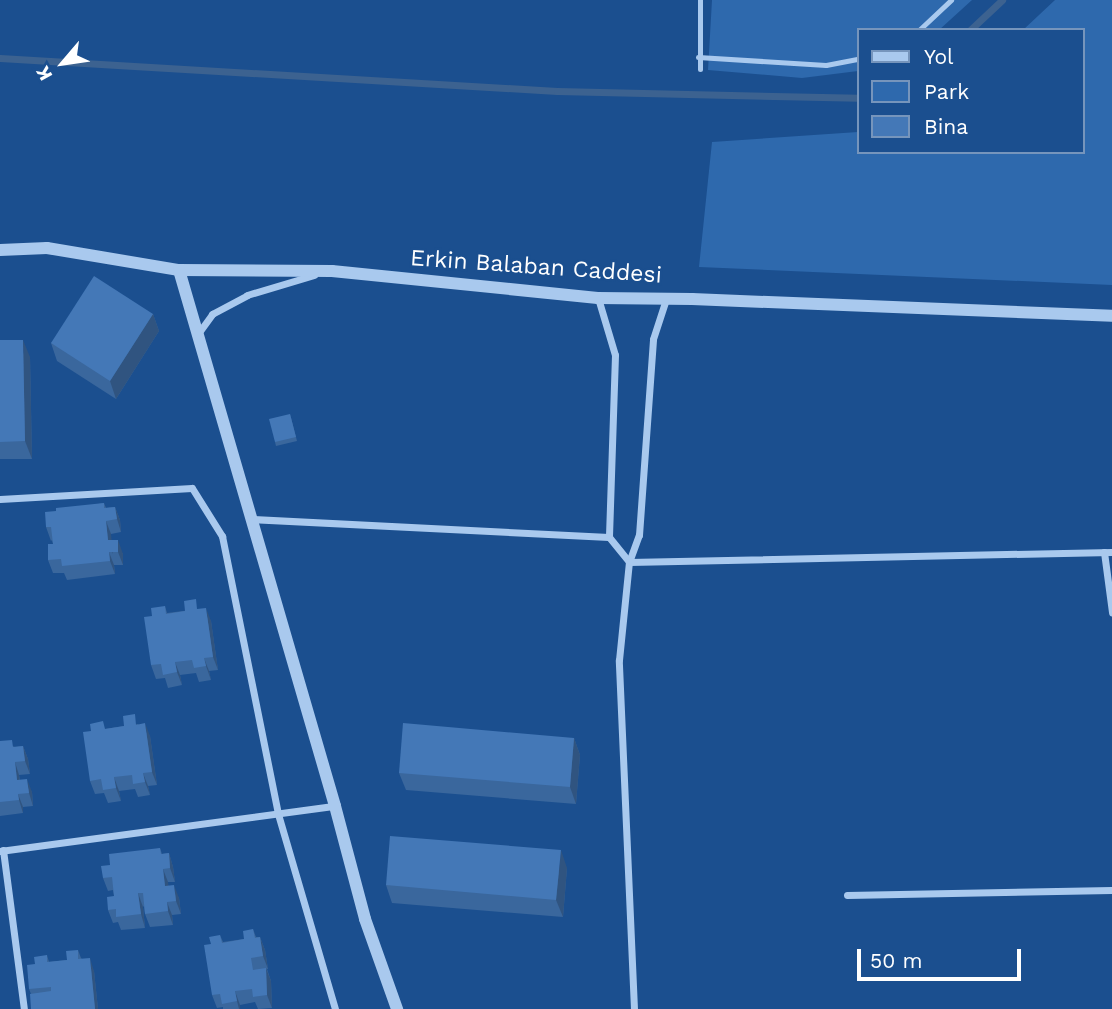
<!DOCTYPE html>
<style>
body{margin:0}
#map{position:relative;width:1112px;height:1009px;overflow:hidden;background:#1b4f8f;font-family:"Work Sans",sans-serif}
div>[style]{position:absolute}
.green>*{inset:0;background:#2e69ad}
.stream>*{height:7px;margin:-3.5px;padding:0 3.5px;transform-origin:3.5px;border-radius:3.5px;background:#3c6290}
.service>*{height:5px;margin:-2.5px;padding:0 2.5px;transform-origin:2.5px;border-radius:2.5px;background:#a9c9ee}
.minor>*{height:7px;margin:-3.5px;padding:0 3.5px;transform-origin:3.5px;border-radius:3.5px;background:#a9c9ee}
.tertiary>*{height:12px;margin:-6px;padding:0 6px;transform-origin:6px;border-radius:6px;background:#a9c9ee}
.wall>*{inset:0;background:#3a679d}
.shaded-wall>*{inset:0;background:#305480}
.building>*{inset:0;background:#4478b7}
span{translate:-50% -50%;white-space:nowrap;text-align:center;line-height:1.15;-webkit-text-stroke:5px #1b4f8f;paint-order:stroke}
.street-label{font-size:23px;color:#fff}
.legend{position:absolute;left:857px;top:28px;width:228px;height:126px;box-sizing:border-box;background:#1b4f8f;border:2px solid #7695bc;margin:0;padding:9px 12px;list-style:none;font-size:21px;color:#fff}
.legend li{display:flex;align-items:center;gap:14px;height:35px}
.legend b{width:35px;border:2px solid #7695bc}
.north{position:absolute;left:28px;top:28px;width:70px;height:70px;-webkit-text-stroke:5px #1b4f8f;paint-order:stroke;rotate:241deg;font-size:19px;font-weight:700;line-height:28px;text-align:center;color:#fff}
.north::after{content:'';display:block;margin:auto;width:24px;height:32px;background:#fff;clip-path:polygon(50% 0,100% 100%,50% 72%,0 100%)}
.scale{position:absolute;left:857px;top:949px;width:164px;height:32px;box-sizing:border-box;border:4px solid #fff;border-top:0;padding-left:9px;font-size:21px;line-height:24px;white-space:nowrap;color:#fff;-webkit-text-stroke:5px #1b4f8f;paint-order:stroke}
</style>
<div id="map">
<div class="green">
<div style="clip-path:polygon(712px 0,972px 0,939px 30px,858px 30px,858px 71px,802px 78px,708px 70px)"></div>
<div style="clip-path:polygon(1055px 0,1112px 0,1112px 285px,699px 267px,712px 142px,858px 132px,858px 152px,1082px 152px,1082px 30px,1023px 30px)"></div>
</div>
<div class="stream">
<div style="left:970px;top:30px;width:44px;rotate:-43.2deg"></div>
<div style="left:0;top:58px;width:558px;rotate:3.39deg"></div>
<div style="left:557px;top:91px;width:301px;rotate:1.3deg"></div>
</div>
<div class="service">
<div style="left:919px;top:30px;width:44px;rotate:-43.2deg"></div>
<div style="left:698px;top:57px;width:128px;rotate:3.6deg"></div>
<div style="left:826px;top:65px;width:33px;rotate:-11deg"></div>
<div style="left:700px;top:69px;width:69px;rotate:-90deg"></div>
</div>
<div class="minor">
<div style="left:598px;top:298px;width:59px;rotate:73.4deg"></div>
<div style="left:615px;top:355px;width:182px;rotate:91.9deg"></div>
<div style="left:609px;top:537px;width:32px;rotate:51deg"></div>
<div style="left:629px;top:562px;width:29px;rotate:-70deg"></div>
<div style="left:639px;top:535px;width:196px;rotate:-85.9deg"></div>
<div style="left:653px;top:339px;width:42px;rotate:-72deg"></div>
<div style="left:197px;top:335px;width:26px;rotate:-54deg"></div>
<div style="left:212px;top:314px;width:40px;rotate:-28deg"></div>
<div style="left:247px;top:295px;width:70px;rotate:-16.6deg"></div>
<div style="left:0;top:499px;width:192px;rotate:-3.3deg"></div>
<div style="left:192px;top:488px;width:57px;rotate:58deg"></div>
<div style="left:222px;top:536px;width:284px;rotate:78.6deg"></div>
<div style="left:278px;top:814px;width:203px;rotate:73.7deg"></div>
<div style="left:251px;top:519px;width:358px;rotate:2.9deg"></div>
<div style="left:1104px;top:552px;width:61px;rotate:82.4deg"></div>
<div style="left:3px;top:850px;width:160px;rotate:82.5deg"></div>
<div style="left:0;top:851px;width:338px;rotate:-7.7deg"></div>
<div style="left:847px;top:895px;width:265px;rotate:-1.1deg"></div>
<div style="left:634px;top:1009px;width:349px;rotate:-92.5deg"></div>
<div style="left:619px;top:660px;width:99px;rotate:-84.2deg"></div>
<div style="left:629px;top:562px;width:483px;rotate:-1.2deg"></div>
</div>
<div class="tertiary">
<div style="left:0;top:250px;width:47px;rotate:-2.4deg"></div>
<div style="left:47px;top:248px;width:134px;rotate:9.5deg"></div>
<div style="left:179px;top:270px;width:153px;rotate:0.4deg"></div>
<div style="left:332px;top:271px;width:267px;rotate:5.8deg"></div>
<div style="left:598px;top:298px;width:94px;rotate:0.6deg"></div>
<div style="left:692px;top:299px;width:420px;rotate:2.3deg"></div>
<div style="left:179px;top:270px;width:558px;rotate:73.77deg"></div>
<div style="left:335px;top:806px;width:117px;rotate:75.1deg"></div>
<div style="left:365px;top:919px;width:96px;rotate:70.4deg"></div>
</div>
<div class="wall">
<div style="clip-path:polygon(153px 314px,159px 331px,116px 399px,57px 361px,51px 343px)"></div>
<div style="clip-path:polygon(0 340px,30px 357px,32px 459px,0 459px)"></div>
<div style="clip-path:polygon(290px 414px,297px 441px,276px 446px,275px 442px)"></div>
<div style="clip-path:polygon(104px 503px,106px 508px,115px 507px,120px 520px,121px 532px,111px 534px,111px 540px,123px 554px,123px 565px,114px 565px,115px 574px,67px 580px,64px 573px,53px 573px,48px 560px,53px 544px,52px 540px,51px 541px,46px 527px,56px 511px)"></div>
<div style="clip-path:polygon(165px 606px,167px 613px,199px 609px,211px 621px,218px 670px,209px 671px,211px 680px,199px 682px,196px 673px,180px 675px,182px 685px,168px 688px,165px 678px,156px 679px,151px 665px,152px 616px)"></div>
<div style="clip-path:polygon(138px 724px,150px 736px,157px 785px,148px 786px,150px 795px,138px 797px,135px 789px,119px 791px,121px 801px,108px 803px,104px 793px,95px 794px,90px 781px,91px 731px)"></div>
<div style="clip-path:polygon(574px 738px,580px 755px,576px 804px,406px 790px,399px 773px)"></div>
<div style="clip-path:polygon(0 741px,15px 747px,23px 746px,28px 759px,30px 774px,19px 775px,20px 780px,32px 792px,33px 806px,23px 807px,23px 813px,0 816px)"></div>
<div style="clip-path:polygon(160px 848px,162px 854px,169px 853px,173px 867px,175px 882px,168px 882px,168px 885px,179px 898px,181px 914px,172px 915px,173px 925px,150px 927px,145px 914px,144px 906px,143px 907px,145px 928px,121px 930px,118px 922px,113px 923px,108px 910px,114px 896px,113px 890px,108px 891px,103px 878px,110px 865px)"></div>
<div style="clip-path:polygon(567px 868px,563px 917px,392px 903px,386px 885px)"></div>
<div style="clip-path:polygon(253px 929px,256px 937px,260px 937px,265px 950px,268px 969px,267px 969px,271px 981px,272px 1008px,258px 1009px,255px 1002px,240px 1005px,240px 1009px,223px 1009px,223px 1007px,217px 1008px,212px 995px,211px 944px,220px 935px,223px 942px,244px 939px)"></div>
<div style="clip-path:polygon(78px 950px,81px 958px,94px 971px,98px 1009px,31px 1009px,31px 994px,29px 989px,35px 964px,47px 955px,49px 962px,67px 960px)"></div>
</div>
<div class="shaded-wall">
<div style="clip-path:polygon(153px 314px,159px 331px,116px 399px,110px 381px)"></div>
<div style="clip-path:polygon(23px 340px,30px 357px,32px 459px,25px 441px)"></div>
<div style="clip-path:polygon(115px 507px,120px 520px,121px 532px,117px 519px)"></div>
<div style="clip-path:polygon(106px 521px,111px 534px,113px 554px,108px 540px)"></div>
<div style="clip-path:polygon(118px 540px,123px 554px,123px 565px,118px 552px)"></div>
<div style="clip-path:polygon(109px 552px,114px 565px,115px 574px,110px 561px)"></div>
<div style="clip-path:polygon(206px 608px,211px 621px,218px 670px,213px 657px)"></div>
<div style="clip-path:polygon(204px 658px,209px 671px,211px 680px,206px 666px)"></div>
<div style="clip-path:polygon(175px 662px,180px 675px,182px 685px,177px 672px)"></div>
<div style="clip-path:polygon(145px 723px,150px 736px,157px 785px,152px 772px)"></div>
<div style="clip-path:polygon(574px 738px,580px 755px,576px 804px,570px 787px)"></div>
<div style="clip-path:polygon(23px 746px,28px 759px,30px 774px,25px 761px)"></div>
<div style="clip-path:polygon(15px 762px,19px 775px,22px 793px,17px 780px)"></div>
<div style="clip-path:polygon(143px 773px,148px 786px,150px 795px,145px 782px)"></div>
<div style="clip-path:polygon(114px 777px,119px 791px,121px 801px,116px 788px)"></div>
<div style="clip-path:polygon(27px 779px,32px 792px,33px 806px,29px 793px)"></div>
<div style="clip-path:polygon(18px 794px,23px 807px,23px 813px,19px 800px)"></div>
<div style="clip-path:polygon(561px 850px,567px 868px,563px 917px,556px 900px)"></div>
<div style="clip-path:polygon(169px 853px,173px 867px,175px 882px,170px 868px)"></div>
<div style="clip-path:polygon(163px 869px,168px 882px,170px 899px,165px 886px)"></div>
<div style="clip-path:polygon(174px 885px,179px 898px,181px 914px,176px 901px)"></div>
<div style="clip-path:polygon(138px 893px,143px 907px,145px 928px,141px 914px)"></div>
<div style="clip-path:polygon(167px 902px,172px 915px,173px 925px,168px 911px)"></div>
<div style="clip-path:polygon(260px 937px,265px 950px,268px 969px,263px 956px)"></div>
<div style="clip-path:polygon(90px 958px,94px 971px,98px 1009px,95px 1009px)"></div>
<div style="clip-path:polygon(266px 968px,271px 981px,272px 1008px,267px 995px)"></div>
<div style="clip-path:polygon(235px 991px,240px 1005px,240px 1009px,239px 1009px,237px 1001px)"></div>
</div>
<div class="building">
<div style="clip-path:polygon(94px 276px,153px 314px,110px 381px,51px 343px)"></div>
<div style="clip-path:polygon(0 340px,23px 340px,25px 441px,0 442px)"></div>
<div style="clip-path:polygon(290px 414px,296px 437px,275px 442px,269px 419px)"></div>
<div style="clip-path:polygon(104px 503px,104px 508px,115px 507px,117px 519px,106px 521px,108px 540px,118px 540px,118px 552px,109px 552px,110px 561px,62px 566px,61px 559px,48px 560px,48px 544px,53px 544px,51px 527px,46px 527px,45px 512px,56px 511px,56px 508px)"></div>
<div style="clip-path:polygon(196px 599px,197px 609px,206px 608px,213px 657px,204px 658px,206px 666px,194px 668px,192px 660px,175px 662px,177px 672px,163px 675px,161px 664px,151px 665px,144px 617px,152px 616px,151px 608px,165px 606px,166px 614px,185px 611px,184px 601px)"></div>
<div style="clip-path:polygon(135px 714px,136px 725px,145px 723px,152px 772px,143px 773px,145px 782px,133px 784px,132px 775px,114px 777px,116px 788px,103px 790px,101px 779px,90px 781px,83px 732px,91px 731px,90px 724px,103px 721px,105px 729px,124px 726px,123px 716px)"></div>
<div style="clip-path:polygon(403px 723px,574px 738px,570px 787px,399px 773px)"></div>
<div style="clip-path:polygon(12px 740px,13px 747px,23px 746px,25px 761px,15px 762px,17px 780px,27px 779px,29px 793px,18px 794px,19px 800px,0 802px,0 741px)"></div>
<div style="clip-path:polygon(390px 836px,561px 850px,556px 900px,386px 885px)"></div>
<div style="clip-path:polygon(160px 848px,161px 854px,169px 853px,170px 868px,163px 869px,165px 886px,174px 885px,176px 901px,167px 902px,168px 911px,145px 914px,143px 893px,138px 893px,141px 914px,116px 917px,116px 909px,108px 910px,107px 897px,114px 896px,112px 877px,103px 878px,101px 866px,110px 865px,109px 854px)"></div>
<div style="clip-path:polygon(253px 929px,255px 938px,260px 937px,263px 956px,251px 958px,253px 970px,266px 968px,267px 995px,253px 997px,252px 989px,235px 991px,237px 1001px,222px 1004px,220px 994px,212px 995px,204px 945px,211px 944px,209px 937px,220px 935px,222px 943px,244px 939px,243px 931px)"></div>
<div style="clip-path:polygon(78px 950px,78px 959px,90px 958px,95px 1009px,31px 1009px,30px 994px,51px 991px,51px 987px,29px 989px,27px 965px,35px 964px,34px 957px,47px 955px,47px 962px,67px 960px,66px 951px)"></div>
</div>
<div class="street-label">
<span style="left:536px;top:267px;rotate:4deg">Erkin Balaban Caddesi</span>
</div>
<ul class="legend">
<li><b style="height:9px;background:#a9c9ee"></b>Yol</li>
<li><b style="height:19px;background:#2e69ad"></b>Park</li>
<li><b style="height:19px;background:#4478b7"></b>Bina</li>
</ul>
<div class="north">K</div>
<div class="scale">50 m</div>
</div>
